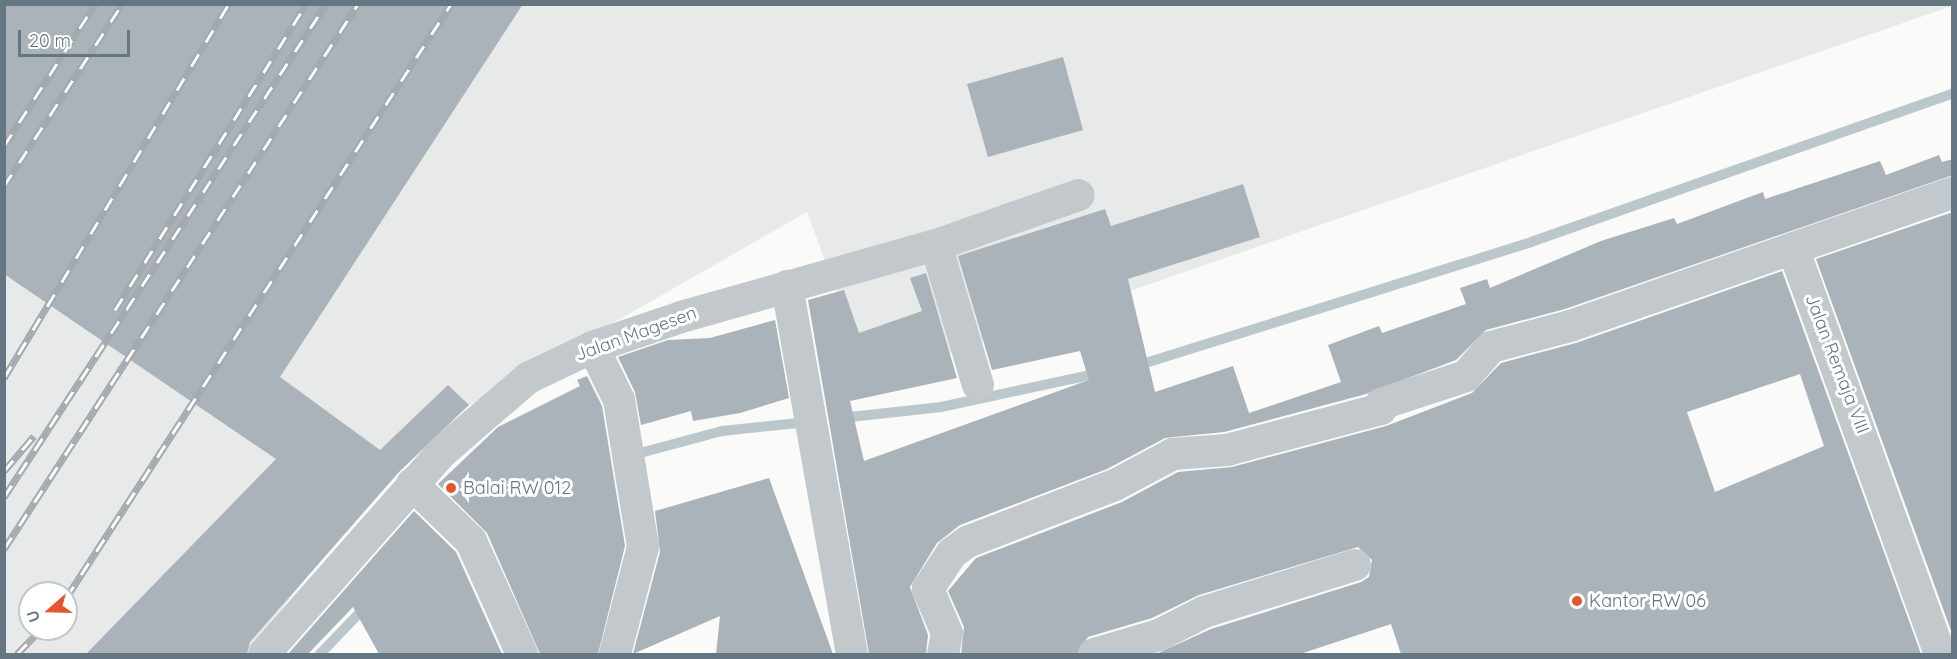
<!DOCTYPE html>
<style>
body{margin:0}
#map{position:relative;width:1957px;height:659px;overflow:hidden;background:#fafaf8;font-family:Quicksand,sans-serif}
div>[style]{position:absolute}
.built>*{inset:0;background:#e8e9e9}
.stream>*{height:10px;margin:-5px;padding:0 5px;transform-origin:5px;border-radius:5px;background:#bbc7cb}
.building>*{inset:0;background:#aab3b9}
.minor>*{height:32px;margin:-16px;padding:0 16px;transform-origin:16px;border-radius:16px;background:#c3c8cc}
.rail>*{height:7px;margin-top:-3.5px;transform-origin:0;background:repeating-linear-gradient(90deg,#fff 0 14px,#a2aab0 0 28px);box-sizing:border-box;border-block:2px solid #a2aab0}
.dots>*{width:16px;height:16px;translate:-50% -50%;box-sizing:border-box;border:3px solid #fff;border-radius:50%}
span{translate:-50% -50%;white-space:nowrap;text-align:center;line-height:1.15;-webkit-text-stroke:6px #fff;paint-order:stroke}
.street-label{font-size:18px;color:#657683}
.poi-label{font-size:18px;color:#657683}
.left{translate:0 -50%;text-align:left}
.frame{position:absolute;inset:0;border:6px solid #657683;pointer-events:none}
.north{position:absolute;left:18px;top:581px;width:60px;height:60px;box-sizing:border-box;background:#fff;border:2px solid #c1c8cd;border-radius:50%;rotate:250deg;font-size:16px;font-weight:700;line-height:24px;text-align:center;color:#657683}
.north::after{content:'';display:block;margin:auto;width:21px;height:27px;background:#e4572e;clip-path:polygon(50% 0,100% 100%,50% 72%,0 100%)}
.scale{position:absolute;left:18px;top:30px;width:112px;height:27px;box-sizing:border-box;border:3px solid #657683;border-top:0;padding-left:8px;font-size:18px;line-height:21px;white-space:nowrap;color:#657683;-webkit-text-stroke:4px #fff;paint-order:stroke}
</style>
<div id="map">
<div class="built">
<div style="clip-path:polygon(evenodd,4px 5px,1952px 4px,1952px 6px,870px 381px,807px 212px,421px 433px,246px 654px,5px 654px,4px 5px,30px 593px,66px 593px,66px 629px,30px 629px,30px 593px)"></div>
</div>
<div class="stream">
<div style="left:1136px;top:366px;width:414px;rotate:-17.4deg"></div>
<div style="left:1531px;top:242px;width:446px;rotate:-19.4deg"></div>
<div style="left:841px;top:418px;width:101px;rotate:-6.3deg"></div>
<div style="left:941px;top:407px;width:163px;rotate:-12.1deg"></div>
<div style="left:640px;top:453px;width:85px;rotate:-15deg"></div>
<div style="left:722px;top:431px;width:86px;rotate:-6deg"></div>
<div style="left:320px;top:654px;width:66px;rotate:-46.2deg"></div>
</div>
<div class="building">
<div style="clip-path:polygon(4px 4px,523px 4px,280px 377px,380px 450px,448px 385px,469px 405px,399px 472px,250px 642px,247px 654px,86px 654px,276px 459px,4px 274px)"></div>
<div style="clip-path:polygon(1063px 57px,1083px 130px,988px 157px,967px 84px)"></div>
<div style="clip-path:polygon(1939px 155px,1942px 162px,1953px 159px,1953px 175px,1565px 309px,1486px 330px,1456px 360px,1366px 394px,1224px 432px,1165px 438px,1107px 469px,960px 525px,937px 543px,910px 587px,928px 635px,926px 654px,869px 654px,808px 300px,844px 290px,859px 333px,922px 311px,910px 278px,926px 273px,957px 378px,850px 401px,864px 461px,1089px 380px,1080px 351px,992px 370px,958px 256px,1105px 209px,1111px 226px,1243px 184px,1260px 237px,1128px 279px,1155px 392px,1233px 366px,1249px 413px,1341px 382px,1328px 345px,1379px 326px,1382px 333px,1466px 304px,1460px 288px,1487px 279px,1490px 288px,1601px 241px,1674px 218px,1677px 224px,1763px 192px,1765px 199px,1880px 161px,1886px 175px)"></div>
<div style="clip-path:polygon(1953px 212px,1953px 636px,1816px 259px)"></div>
<div style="clip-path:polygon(evenodd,1782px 271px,1921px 654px,1401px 654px,1391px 624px,1300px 654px,1156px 654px,1211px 629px,1361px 582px,1369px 577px,1372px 560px,1358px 547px,1199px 595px,1152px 618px,1088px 637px,1077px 654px,961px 654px,964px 627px,948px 591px,976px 558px,1122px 502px,1178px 472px,1232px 467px,1386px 426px,1472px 393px,1501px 363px,1576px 343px,1782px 271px,1800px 374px,1824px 446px,1715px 492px,1687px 412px,1800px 374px)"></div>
<div style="clip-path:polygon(775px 320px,789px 398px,740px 413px,693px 421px,691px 411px,641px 425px,635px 392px,618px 357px,668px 340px,710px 338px)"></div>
<div style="clip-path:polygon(587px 376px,602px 406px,625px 546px,598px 654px,540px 654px,487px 533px,438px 484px,498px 427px,580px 386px,577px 380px)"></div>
<div style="clip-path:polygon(769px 478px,833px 654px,716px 654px,720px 616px,633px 654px,660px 552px,655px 511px)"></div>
<div style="clip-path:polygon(414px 511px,456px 552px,502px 654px,379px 654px,353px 607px,308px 654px,288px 654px)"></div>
</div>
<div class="minor">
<div style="left:936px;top:245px;width:146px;rotate:73.3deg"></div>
<div style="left:1793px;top:248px;width:432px;rotate:70.1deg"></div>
<div style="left:787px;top:286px;width:374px;rotate:80deg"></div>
<div style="left:593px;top:347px;width:59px;rotate:63.9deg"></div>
<div style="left:619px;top:400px;width:149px;rotate:80.7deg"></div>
<div style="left:643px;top:547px;width:111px;rotate:104.7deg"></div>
<div style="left:412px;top:484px;width:82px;rotate:44deg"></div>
<div style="left:471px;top:541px;width:124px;rotate:65.7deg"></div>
<div style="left:264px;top:654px;width:269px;rotate:-48.6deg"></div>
<div style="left:442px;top:452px;width:113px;rotate:-40.7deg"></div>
<div style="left:528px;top:378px;width:72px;rotate:-25.5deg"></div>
<div style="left:593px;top:347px;width:93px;rotate:-18.8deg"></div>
<div style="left:681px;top:317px;width:265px;rotate:-15.8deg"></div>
<div style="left:936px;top:245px;width:151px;rotate:-19.3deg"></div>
<div style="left:943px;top:654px;width:21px;rotate:-79deg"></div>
<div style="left:947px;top:633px;width:48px;rotate:-113.4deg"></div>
<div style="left:928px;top:589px;width:43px;rotate:-56.3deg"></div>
<div style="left:952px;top:553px;width:19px;rotate:-36deg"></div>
<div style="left:967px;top:542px;width:159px;rotate:-21.1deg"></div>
<div style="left:1115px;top:485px;width:66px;rotate:-28.1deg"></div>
<div style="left:1173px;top:454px;width:54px;rotate:-4.2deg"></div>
<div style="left:1227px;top:450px;width:159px;rotate:-14.9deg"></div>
<div style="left:1381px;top:409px;width:5px;rotate:-90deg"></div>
<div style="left:1381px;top:404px;width:89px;rotate:-18.2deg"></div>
<div style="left:1466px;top:376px;width:38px;rotate:-49deg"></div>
<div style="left:1491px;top:347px;width:82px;rotate:-14.9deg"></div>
<div style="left:1570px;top:326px;width:404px;rotate:-19.2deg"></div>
<div style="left:1094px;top:654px;width:68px;rotate:-16.3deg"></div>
<div style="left:1159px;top:635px;width:51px;rotate:-27.1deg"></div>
<div style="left:1204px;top:612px;width:158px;rotate:-17.3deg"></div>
</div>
<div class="rail">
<div style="left:4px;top:146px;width:169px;rotate:-57.3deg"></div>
<div style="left:4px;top:186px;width:217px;rotate:-57deg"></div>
<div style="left:115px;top:310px;width:361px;rotate:-58deg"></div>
<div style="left:4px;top:378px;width:436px;rotate:-59deg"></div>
<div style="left:4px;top:471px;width:46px;rotate:-49.4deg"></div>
<div style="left:4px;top:497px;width:589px;rotate:-56.85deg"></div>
<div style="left:4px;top:549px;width:650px;rotate:-56.99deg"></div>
<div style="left:66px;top:598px;width:708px;rotate:-57.05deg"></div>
<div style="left:17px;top:654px;width:35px;rotate:-46deg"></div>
</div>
<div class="dots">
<div style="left:451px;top:488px;background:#e4572e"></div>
<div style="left:1577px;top:601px;background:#e4572e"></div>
</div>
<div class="street-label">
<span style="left:636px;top:334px;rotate:-20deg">Jalan Magesen</span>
<span style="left:1837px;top:364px;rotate:69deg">Jalan Remaja VIII</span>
</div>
<div class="poi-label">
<span class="left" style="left:463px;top:488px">Balai RW 012</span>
<span class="left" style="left:1589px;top:601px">Kantor RW 06</span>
</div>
<div class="frame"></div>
<div class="north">U</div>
<div class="scale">20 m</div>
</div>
